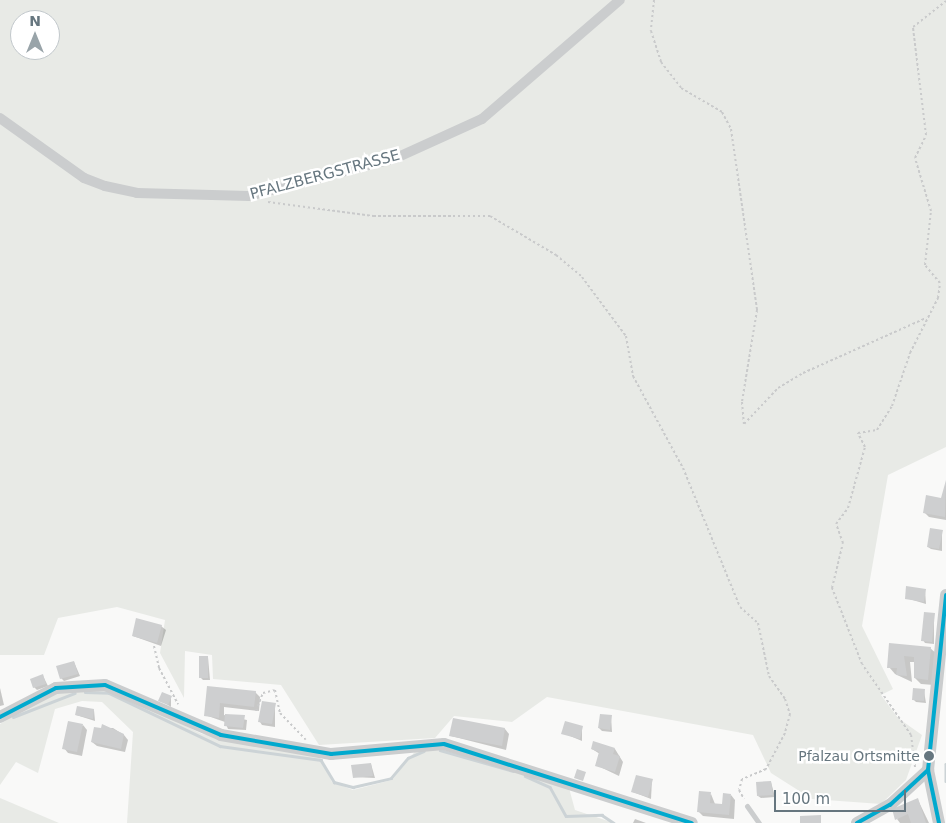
<!DOCTYPE html>
<style>
body{margin:0}
#map{position:relative;width:946px;height:823px;overflow:hidden;background:#f9f9f8;font-family:"DejaVu Sans",sans-serif}
div>[style]{position:absolute}
.green>*{inset:0;background:#e8eae6}
.shadow>*{inset:0;background:#0003}
.stream>*{height:2.5px;margin:-1.25px;padding:0 1.25px;transform-origin:1.25px;border-radius:1.25px;background:#ccd3d6}
.building>*{inset:0;background:#cecfd0}
.path>*{height:2px;margin-top:-1px;transform-origin:0;background:repeating-linear-gradient(90deg,#c9cacb 0 2.5px,transparent 0 5px)}
.service>*{height:5px;margin:-2.5px;padding:0 2.5px;transform-origin:2.5px;border-radius:2.5px;background:#cbcdce}
.minor>*{height:10px;margin:-5px;padding:0 5px;transform-origin:5px;border-radius:5px;background:#cbcdce}
.tertiary>*{height:12px;margin:-6px;padding:0 6px;transform-origin:6px;border-radius:6px;background:#cbcdce}
.bus-1>*{height:4px;margin:-2px;padding:0 2px;transform-origin:2px;border-radius:2px;background:#00a9ce}
.dots>*{width:14px;height:14px;translate:-50% -50%;box-sizing:border-box;border:2px solid #fff;border-radius:50%}
span{translate:-50% -50%;white-space:nowrap;text-align:center;line-height:1.15;-webkit-text-stroke:5px #fff;paint-order:stroke}
.bus-label{font-size:14px;color:#66767f}
.right{translate:-100% -50%;text-align:right}
.street-label{font-size:15px;color:#66767f}
.north{position:absolute;left:10px;top:10px;width:50px;height:50px;box-sizing:border-box;background:#fff;border:1px solid #c2c8cc;border-radius:50%;rotate:0deg;font-size:14px;font-weight:700;line-height:20px;text-align:center;color:#66767f}
.north::after{content:'';display:block;margin:auto;width:18px;height:22px;background:#99a4a9;clip-path:polygon(50% 0,100% 100%,50% 72%,0 100%)}
.scale{position:absolute;left:774px;top:790px;width:132px;height:22px;box-sizing:border-box;border:2px solid #66767f;border-top:0;padding-left:6px;font-size:15px;line-height:18px;white-space:nowrap;color:#66767f;-webkit-text-stroke:4px #fff;paint-order:stroke}
</style>
<div id="map">
<div class="green">
<div style="clip-path:polygon(evenodd,0 0,946px 0,946px 447px,888px 475px,862px 626px,893px 689px,881px 695px,898px 718px,922px 735px,906px 780px,881px 804px,812px 799px,771px 773px,753px 735px,547px 697px,512px 722px,454px 716px,435px 738px,319px 745px,281px 685px,213px 679px,212px 655px,185px 651px,184px 698px,160px 653px,165px 620px,117px 607px,58px 618px,44px 655px,0 655px,0 0,20px 20px,50px 20px,50px 50px,20px 50px,20px 20px)"></div>
<div style="clip-path:polygon(61px 689px,116px 691px,202px 734px,320px 757px,332px 782px,353px 790px,392px 780px,417px 749px,443px 750px,569px 788px,575px 810px,614px 823px,127px 823px,133px 732px,102px 702px,82px 701px,55px 709px,38px 773px,16px 762px,0 785px,0 724px)"></div>
<div style="clip-path:polygon(0 798px,59px 823px,0 823px)"></div>
</div>
<div class="shadow">
<div style="clip-path:polygon(946px 482px,946px 520px,929px 517px,924px 512px,942px 500px)"></div>
<div style="clip-path:polygon(942px 531px,942px 551px,931px 549px,928px 547px)"></div>
<div style="clip-path:polygon(925px 590px,926px 604px,906px 598px)"></div>
<div style="clip-path:polygon(934px 614px,934px 644px,925px 643px,923px 640px)"></div>
<div style="clip-path:polygon(161px 626px,166px 630px,161px 646px,133px 636px)"></div>
<div style="clip-path:polygon(890px 645px,930px 648px,937px 654px,934px 685px,921px 684px,915px 678px,915px 662px,910px 662px,912px 682px,895px 674px,889px 667px)"></div>
<div style="clip-path:polygon(208px 657px,210px 680px,203px 680px,200px 677px)"></div>
<div style="clip-path:polygon(74px 662px,80px 676px,64px 681px,61px 678px)"></div>
<div style="clip-path:polygon(43px 676px,48px 686px,37px 690px,34px 687px)"></div>
<div style="clip-path:polygon(208px 687px,255px 692px,260px 697px,259px 711px,224px 707px,224px 715px,247px 720px,246px 730px,228px 729px,225px 722px,205px 715px)"></div>
<div style="clip-path:polygon(0 688px,4px 705px,0 706px)"></div>
<div style="clip-path:polygon(924px 691px,926px 703px,916px 702px,913px 699px)"></div>
<div style="clip-path:polygon(171px 697px,171px 707px,160px 700px)"></div>
<div style="clip-path:polygon(275px 704px,275px 727px,262px 725px,260px 722px)"></div>
<div style="clip-path:polygon(94px 710px,95px 721px,76px 715px)"></div>
<div style="clip-path:polygon(611px 716px,612px 732px,602px 731px,599px 728px)"></div>
<div style="clip-path:polygon(83px 725px,87px 730px,82px 756px,68px 753px,64px 748px)"></div>
<div style="clip-path:polygon(95px 728px,113px 728px,124px 735px,128px 740px,125px 752px,97px 746px,92px 742px)"></div>
<div style="clip-path:polygon(582px 728px,582px 741px,563px 733px)"></div>
<div style="clip-path:polygon(505px 729px,509px 734px,506px 750px,451px 736px)"></div>
<div style="clip-path:polygon(592px 749px,615px 749px,623px 762px,619px 776px,596px 765px,600px 754px)"></div>
<div style="clip-path:polygon(371px 764px,375px 778px,354px 777px)"></div>
<div style="clip-path:polygon(652px 780px,651px 799px,633px 792px)"></div>
<div style="clip-path:polygon(771px 782px,775px 797px,761px 798px,758px 796px)"></div>
<div style="clip-path:polygon(711px 794px,715px 804px,723px 805px,731px 795px,735px 800px,734px 819px,703px 816px,698px 811px)"></div>
<div style="clip-path:polygon(918px 800px,929px 823px,900px 823px,897px 819px)"></div>
<div style="clip-path:polygon(635px 819px,646px 823px,633px 823px)"></div>
</div>
<div class="stream">
<div style="left:85px;top:692px;width:24px;rotate:2deg"></div>
<div style="left:109px;top:693px;width:123px;rotate:25.5deg"></div>
<div style="left:220px;top:746px;width:102px;rotate:7.9deg"></div>
<div style="left:321px;top:760px;width:26px;rotate:59deg"></div>
<div style="left:334px;top:782px;width:20px;rotate:15deg"></div>
<div style="left:353px;top:787px;width:39px;rotate:-13deg"></div>
<div style="left:391px;top:778px;width:26px;rotate:-50deg"></div>
<div style="left:408px;top:758px;width:17px;rotate:-24deg"></div>
<div style="left:13px;top:717px;width:66px;rotate:-21.2deg"></div>
<div style="left:440px;top:750px;width:76px;rotate:16deg"></div>
<div style="left:946px;top:764px;width:17px;rotate:90deg"></div>
<div style="left:525px;top:776px;width:27px;rotate:24deg"></div>
<div style="left:550px;top:787px;width:33px;rotate:61deg"></div>
<div style="left:566px;top:816px;width:36px;rotate:-2deg"></div>
<div style="left:602px;top:815px;width:14px;rotate:34deg"></div>
</div>
<div class="building">
<div style="clip-path:polygon(946px 480px,945px 517px,923px 513px,926px 495px,941px 498px)"></div>
<div style="clip-path:polygon(930px 528px,943px 530px,939px 549px,927px 547px)"></div>
<div style="clip-path:polygon(906px 586px,926px 589px,924px 602px,905px 599px)"></div>
<div style="clip-path:polygon(924px 612px,935px 613px,932px 642px,921px 641px)"></div>
<div style="clip-path:polygon(136px 618px,162px 625px,157px 643px,132px 636px)"></div>
<div style="clip-path:polygon(889px 643px,931px 647px,928px 680px,914px 678px,914px 657px,904px 656px,907px 676px,896px 675px,897px 668px,887px 668px)"></div>
<div style="clip-path:polygon(199px 656px,208px 656px,208px 678px,199px 678px)"></div>
<div style="clip-path:polygon(74px 661px,78px 674px,60px 679px,56px 666px)"></div>
<div style="clip-path:polygon(43px 674px,46px 684px,33px 688px,30px 679px)"></div>
<div style="clip-path:polygon(207px 686px,256px 691px,254px 707px,220px 703px,219px 718px,204px 716px)"></div>
<div style="clip-path:polygon(913px 688px,925px 689px,924px 701px,912px 700px)"></div>
<div style="clip-path:polygon(162px 692px,172px 696px,168px 705px,158px 701px)"></div>
<div style="clip-path:polygon(262px 701px,276px 703px,272px 724px,258px 722px)"></div>
<div style="clip-path:polygon(77px 706px,94px 709px,93px 719px,75px 715px)"></div>
<div style="clip-path:polygon(225px 714px,245px 715px,243px 728px,224px 726px)"></div>
<div style="clip-path:polygon(600px 714px,612px 715px,610px 730px,598px 728px)"></div>
<div style="clip-path:polygon(453px 718px,505px 728px,502px 746px,449px 736px)"></div>
<div style="clip-path:polygon(68px 721px,83px 724px,77px 752px,62px 749px)"></div>
<div style="clip-path:polygon(565px 721px,583px 726px,580px 739px,561px 734px)"></div>
<div style="clip-path:polygon(102px 724px,124px 734px,121px 749px,91px 742px,94px 727px,101px 728px)"></div>
<div style="clip-path:polygon(593px 741px,615px 748px,613px 754px,620px 756px,615px 772px,595px 766px,599px 752px,591px 749px)"></div>
<div style="clip-path:polygon(371px 763px,373px 776px,353px 778px,351px 765px)"></div>
<div style="clip-path:polygon(577px 769px,586px 772px,583px 781px,574px 778px)"></div>
<div style="clip-path:polygon(636px 775px,653px 779px,648px 797px,631px 792px)"></div>
<div style="clip-path:polygon(771px 781px,773px 795px,757px 796px,756px 782px)"></div>
<div style="clip-path:polygon(699px 791px,711px 792px,710px 803px,722px 804px,723px 793px,731px 794px,729px 815px,697px 812px)"></div>
<div style="clip-path:polygon(918px 798px,926px 823px,911px 823px,908px 814px,895px 820px,892px 809px)"></div>
<div style="clip-path:polygon(821px 815px,821px 823px,800px 823px,800px 816px)"></div>
</div>
<div class="path">
<div style="left:654px;top:0;width:31px;rotate:96deg"></div>
<div style="left:651px;top:31px;width:33px;rotate:72deg"></div>
<div style="left:661px;top:62px;width:33px;rotate:52deg"></div>
<div style="left:681px;top:88px;width:48px;rotate:30.3deg"></div>
<div style="left:722px;top:112px;width:19px;rotate:62deg"></div>
<div style="left:731px;top:129px;width:183px;rotate:81.8deg"></div>
<div style="left:757px;top:310px;width:93px;rotate:99.3deg"></div>
<div style="left:742px;top:402px;width:22px;rotate:85deg"></div>
<div style="left:744px;top:424px;width:50px;rotate:-46.6deg"></div>
<div style="left:778px;top:388px;width:29px;rotate:-31deg"></div>
<div style="left:803px;top:373px;width:135px;rotate:-24.1deg"></div>
<div style="left:268px;top:202px;width:106px;rotate:7.6deg"></div>
<div style="left:373px;top:216px;width:117px"></div>
<div style="left:490px;top:216px;width:77px;rotate:30.6deg"></div>
<div style="left:556px;top:255px;width:34px;rotate:40deg"></div>
<div style="left:582px;top:277px;width:74px;rotate:53.3deg"></div>
<div style="left:626px;top:336px;width:41px;rotate:80.1deg"></div>
<div style="left:633px;top:376px;width:105px;rotate:61.5deg"></div>
<div style="left:683px;top:468px;width:150px;rotate:67.7deg"></div>
<div style="left:740px;top:607px;width:24px;rotate:42deg"></div>
<div style="left:758px;top:623px;width:54px;rotate:78.3deg"></div>
<div style="left:769px;top:676px;width:28px;rotate:55deg"></div>
<div style="left:785px;top:699px;width:16px;rotate:72deg"></div>
<div style="left:790px;top:714px;width:20px;rotate:105deg"></div>
<div style="left:785px;top:733px;width:41px;rotate:117.8deg"></div>
<div style="left:766px;top:769px;width:26px;rotate:157deg"></div>
<div style="left:742px;top:779px;width:11px;rotate:105deg"></div>
<div style="left:739px;top:790px;width:10px;rotate:61deg"></div>
<div style="left:154px;top:646px;width:23px;rotate:77deg"></div>
<div style="left:159px;top:668px;width:41px;rotate:62.2deg"></div>
<div style="left:256px;top:711px;width:19px;rotate:-69deg"></div>
<div style="left:263px;top:693px;width:12px;rotate:-14deg"></div>
<div style="left:275px;top:690px;width:24px;rotate:78deg"></div>
<div style="left:280px;top:713px;width:37px;rotate:46deg"></div>
<div style="left:915px;top:767px;width:32px;rotate:-97deg"></div>
<div style="left:911px;top:735px;width:86px;rotate:-124.6deg"></div>
<div style="left:862px;top:664px;width:82px;rotate:-111.5deg"></div>
<div style="left:832px;top:588px;width:46px;rotate:-76.3deg"></div>
<div style="left:843px;top:543px;width:20px;rotate:-110deg"></div>
<div style="left:836px;top:524px;width:20px;rotate:-53deg"></div>
<div style="left:848px;top:508px;width:63px;rotate:-74.4deg"></div>
<div style="left:865px;top:447px;width:16px;rotate:-117deg"></div>
<div style="left:858px;top:433px;width:19px;rotate:-9deg"></div>
<div style="left:877px;top:430px;width:28px;rotate:-58deg"></div>
<div style="left:892px;top:406px;width:56px;rotate:-71.2deg"></div>
<div style="left:910px;top:353px;width:62px;rotate:-63deg"></div>
<div style="left:938px;top:298px;width:15px;rotate:-82deg"></div>
<div style="left:940px;top:283px;width:23px;rotate:-130deg"></div>
<div style="left:925px;top:265px;width:54px;rotate:-83.7deg"></div>
<div style="left:931px;top:211px;width:55px;rotate:-106.8deg"></div>
<div style="left:915px;top:158px;width:25px;rotate:-64deg"></div>
<div style="left:926px;top:135px;width:109px;rotate:-96.9deg"></div>
<div style="left:913px;top:27px;width:42px;rotate:-38.2deg"></div>
</div>
<div class="service">
<div style="left:747px;top:806px;width:21px;rotate:55deg"></div>
</div>
<div class="minor">
<div style="left:0;top:118px;width:103px;rotate:35.5deg"></div>
<div style="left:84px;top:178px;width:22px;rotate:21deg"></div>
<div style="left:105px;top:186px;width:33px;rotate:12deg"></div>
<div style="left:137px;top:193px;width:112px;rotate:1.5deg"></div>
<div style="left:249px;top:196px;width:152px;rotate:-14.5deg"></div>
<div style="left:396px;top:158px;width:94px;rotate:-24.4deg"></div>
<div style="left:482px;top:119px;width:182px;rotate:-40.8deg"></div>
</div>
<div class="tertiary">
<div style="left:0;top:717px;width:63px;rotate:-27.4deg"></div>
<div style="left:56px;top:688px;width:49px;rotate:-3.5deg"></div>
<div style="left:105px;top:685px;width:126px;rotate:23.3deg"></div>
<div style="left:221px;top:735px;width:112px;rotate:9.8deg"></div>
<div style="left:331px;top:754px;width:113px;rotate:-5.1deg"></div>
<div style="left:444px;top:744px;width:260px;rotate:17.7deg"></div>
<div style="left:857px;top:823px;width:38px;rotate:-29deg"></div>
<div style="left:890px;top:805px;width:52px;rotate:-42.6deg"></div>
<div style="left:939px;top:823px;width:54px;rotate:-101.7deg"></div>
<div style="left:928px;top:770px;width:176px;rotate:-84.1deg"></div>
</div>
<div class="bus-1">
<div style="left:0;top:717px;width:63px;rotate:-27.4deg"></div>
<div style="left:56px;top:688px;width:49px;rotate:-3.5deg"></div>
<div style="left:105px;top:685px;width:126px;rotate:23.3deg"></div>
<div style="left:221px;top:735px;width:112px;rotate:9.8deg"></div>
<div style="left:331px;top:754px;width:113px;rotate:-5.1deg"></div>
<div style="left:444px;top:744px;width:260px;rotate:17.7deg"></div>
<div style="left:857px;top:823px;width:38px;rotate:-29deg"></div>
<div style="left:890px;top:805px;width:52px;rotate:-42.6deg"></div>
<div style="left:939px;top:823px;width:54px;rotate:-101.7deg"></div>
<div style="left:928px;top:770px;width:176px;rotate:-84.1deg"></div>
</div>
<div class="dots">
<div style="left:929px;top:756px;background:#66767f"></div>
</div>
<div class="bus-label">
<span class="right" style="left:920px;top:756px">Pfalzau Ortsmitte</span>
</div>
<div class="street-label">
<span style="left:325px;top:175px;rotate:-15deg">PFALZBERGSTRASSE</span>
</div>
<div class="north">N</div>
<div class="scale">100 m</div>
</div>
